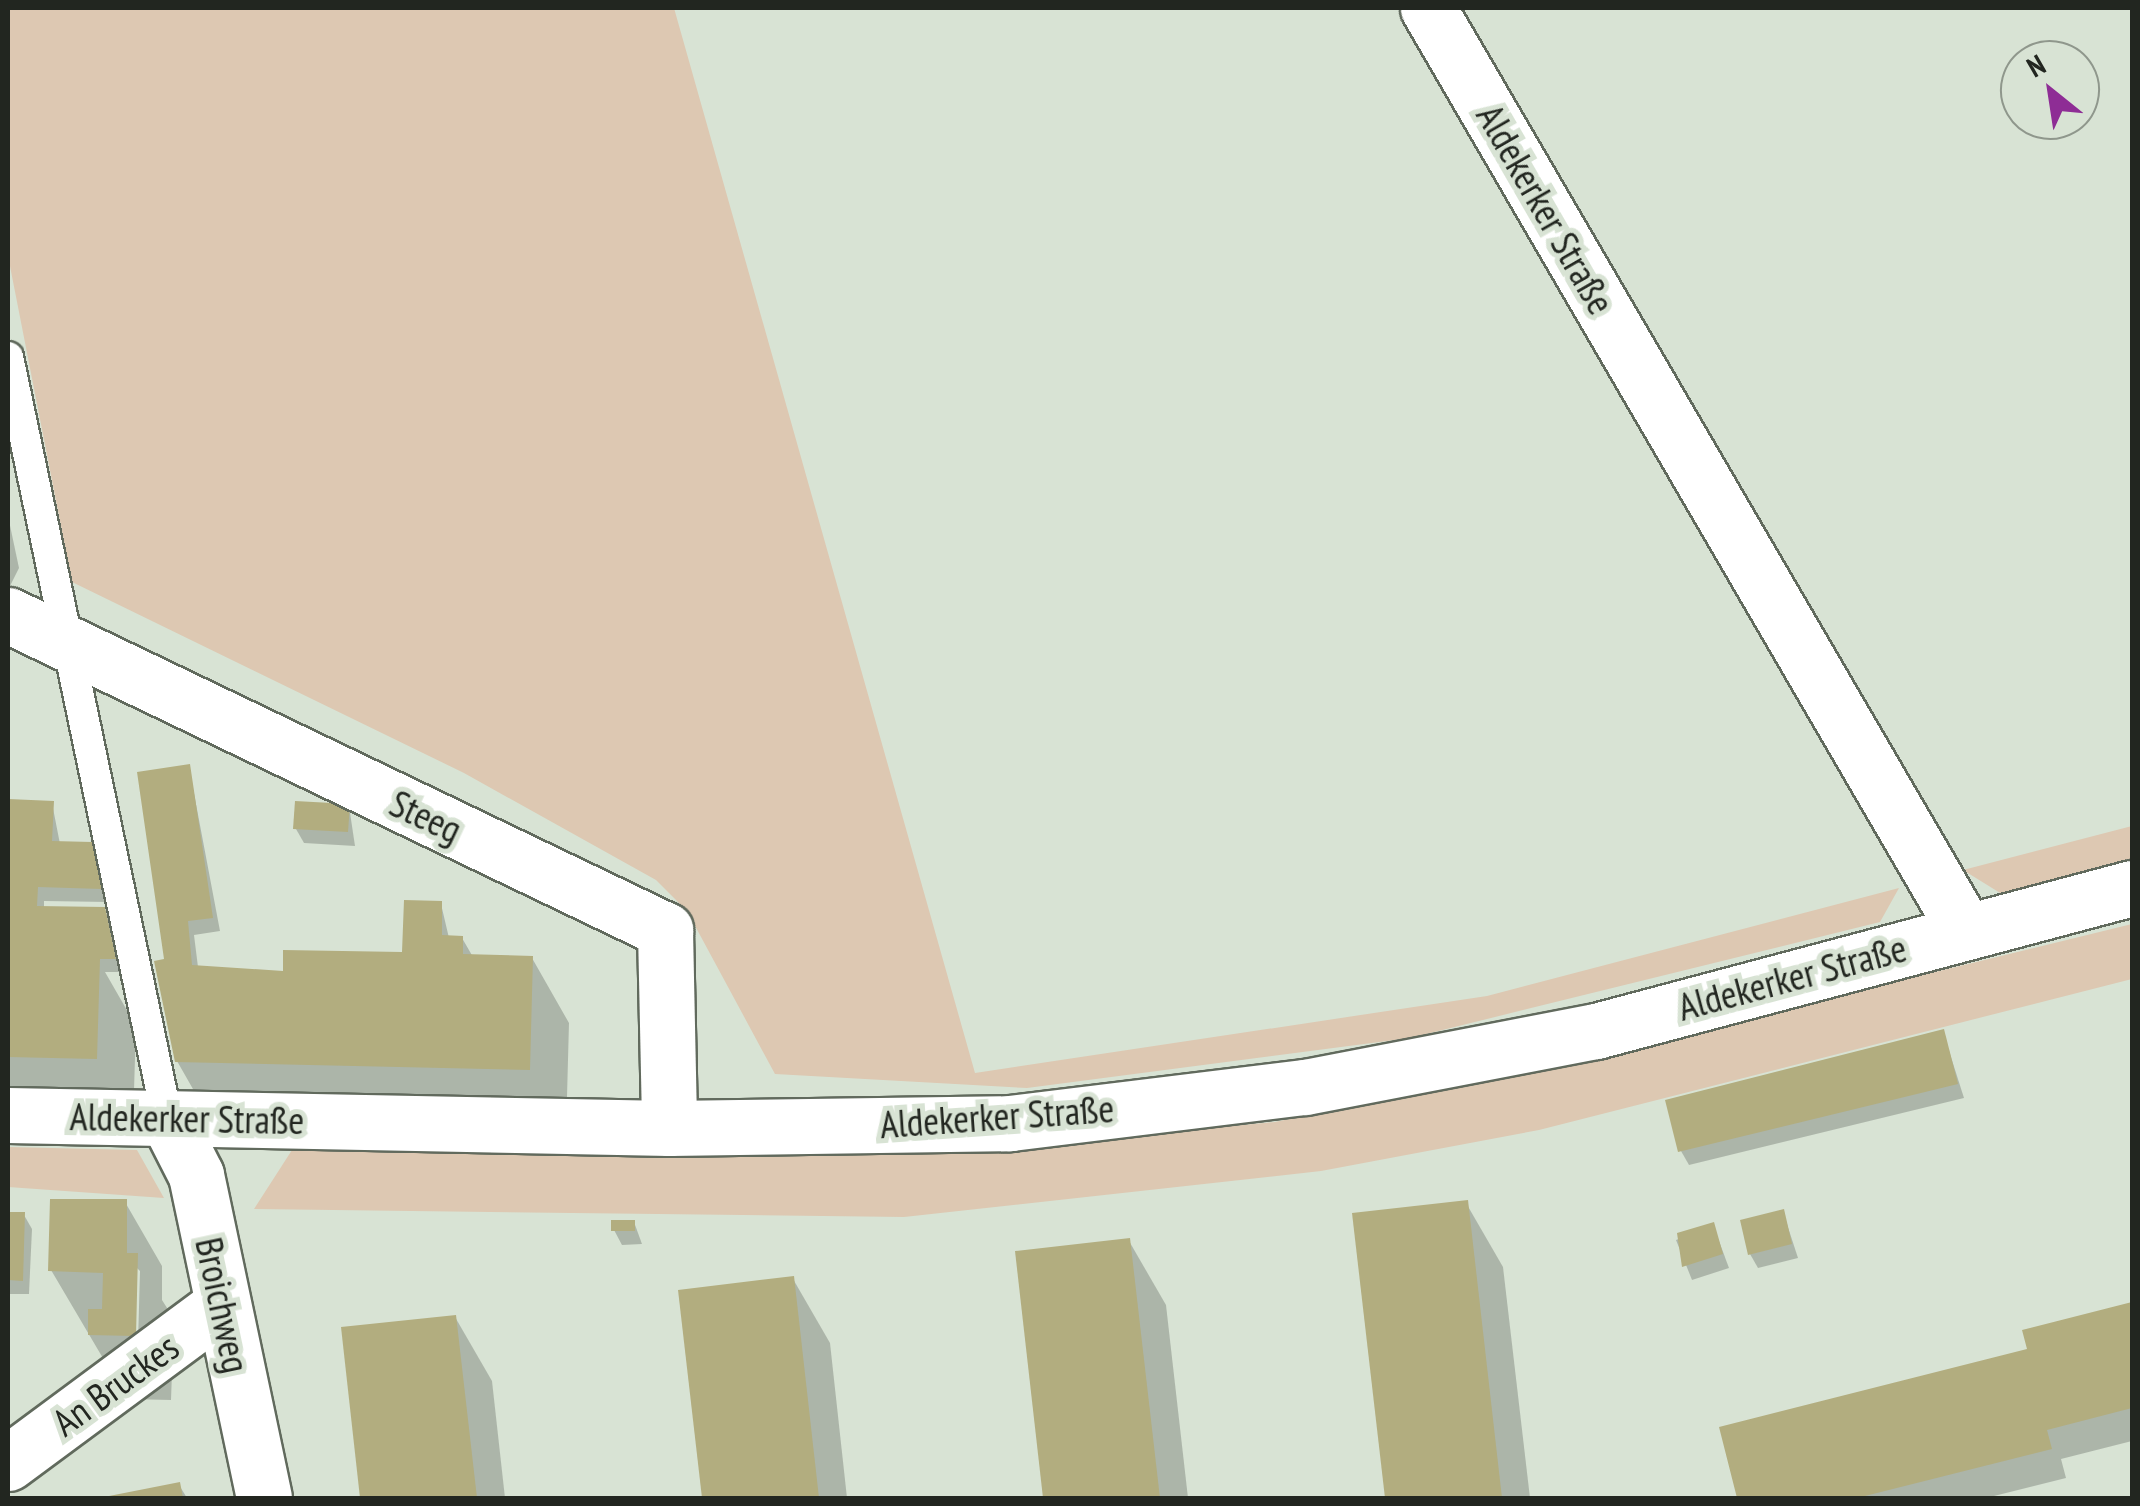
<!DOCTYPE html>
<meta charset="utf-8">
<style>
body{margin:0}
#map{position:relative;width:2140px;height:1506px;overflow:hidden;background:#d8e3d4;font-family:"PT Sans Narrow",sans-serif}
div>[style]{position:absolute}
.green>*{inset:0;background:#ddc8b2}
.shadow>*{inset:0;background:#0003}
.building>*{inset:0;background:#b2ad7f}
.roads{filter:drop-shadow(2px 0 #616a5d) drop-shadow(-2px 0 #616a5d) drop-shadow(0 2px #616a5d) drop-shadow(0 -2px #616a5d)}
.lane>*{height:30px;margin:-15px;padding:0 15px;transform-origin:15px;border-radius:15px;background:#fff}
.street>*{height:55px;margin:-27.5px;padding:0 27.5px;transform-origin:27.5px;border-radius:27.5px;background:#fff}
span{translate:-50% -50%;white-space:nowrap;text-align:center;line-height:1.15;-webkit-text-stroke:10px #d8e3d4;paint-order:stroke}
.street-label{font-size:38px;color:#222620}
.frame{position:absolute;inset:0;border:10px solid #222620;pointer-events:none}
.north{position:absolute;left:2000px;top:40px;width:100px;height:100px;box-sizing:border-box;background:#d8e3d4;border:2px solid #8f978c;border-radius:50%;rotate:330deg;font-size:28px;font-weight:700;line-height:40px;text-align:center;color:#222620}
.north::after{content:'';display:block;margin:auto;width:35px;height:45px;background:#8e2d95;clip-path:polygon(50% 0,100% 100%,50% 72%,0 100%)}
</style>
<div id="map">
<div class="green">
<div style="clip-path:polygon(8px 8px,674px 8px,975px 1073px,1487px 996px,1899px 888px,1880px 922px,1410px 1038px,1027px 1088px,775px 1074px,687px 911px,656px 880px,464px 773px,72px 582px,8px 256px)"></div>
<div style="clip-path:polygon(2132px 826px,2132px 862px,2005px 896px,1963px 870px)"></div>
<div style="clip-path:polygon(2132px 924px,2132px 979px,1539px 1130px,1321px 1171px,904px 1217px,254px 1209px,292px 1150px,943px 1153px,1275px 1122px,1595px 1055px)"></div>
<div style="clip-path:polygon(8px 1147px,137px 1150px,164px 1198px,8px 1187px)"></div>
</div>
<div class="shadow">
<div style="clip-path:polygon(8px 516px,19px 568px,8px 590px)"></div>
<div style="clip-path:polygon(189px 767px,220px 931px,194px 935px,198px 967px,286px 974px,404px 955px,441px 904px,449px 938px,462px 938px,473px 957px,532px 958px,569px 1023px,566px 1134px,214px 1126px,177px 1061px,170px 965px)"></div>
<div style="clip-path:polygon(8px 802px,52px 803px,60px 844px,90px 845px,99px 859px,108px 902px,44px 901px,44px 909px,104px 909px,112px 924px,122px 972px,105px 972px,136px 1026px,133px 1123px,8px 1090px)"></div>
<div style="clip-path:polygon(349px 806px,355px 846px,304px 843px,296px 829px)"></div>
<div style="clip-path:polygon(1943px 1032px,1964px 1098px,1689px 1165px,1681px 1151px)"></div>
<div style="clip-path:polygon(evenodd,125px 1202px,162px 1266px,162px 1300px,174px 1319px,171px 1400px,127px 1399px,51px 1270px,125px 1202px,135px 1266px,140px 1271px,138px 1342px,133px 1342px,135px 1266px)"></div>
<div style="clip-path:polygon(1466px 1203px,1503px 1267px,1530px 1498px,1387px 1498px,1355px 1215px)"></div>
<div style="clip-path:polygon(1783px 1212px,1798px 1258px,1758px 1268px,1750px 1254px)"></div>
<div style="clip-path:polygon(8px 1214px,24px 1215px,32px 1229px,29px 1294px,8px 1294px)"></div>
<div style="clip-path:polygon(634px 1222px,642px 1244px,622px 1245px,614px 1230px)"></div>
<div style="clip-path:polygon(1713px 1225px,1729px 1268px,1692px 1280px,1676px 1240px)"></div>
<div style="clip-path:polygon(1129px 1241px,1166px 1305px,1188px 1498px,1045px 1498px,1018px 1253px)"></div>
<div style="clip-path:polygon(793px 1279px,830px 1343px,847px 1498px,704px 1498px,681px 1292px)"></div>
<div style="clip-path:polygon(2132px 1305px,2132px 1441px,2061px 1459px,2066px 1478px,1986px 1498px,1740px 1498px,1722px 1429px,2030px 1351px,2025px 1332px)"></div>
<div style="clip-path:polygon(455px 1317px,492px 1381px,505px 1498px,363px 1498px,344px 1330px)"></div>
<div style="clip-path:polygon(179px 1485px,187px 1498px,107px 1498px)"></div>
</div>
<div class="building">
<div style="clip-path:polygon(190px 764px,213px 918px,188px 921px,192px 965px,283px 971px,283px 950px,402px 952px,404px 900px,442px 901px,442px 935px,463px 936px,463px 954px,533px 956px,530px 1070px,175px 1062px,154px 961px,164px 959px,137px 772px)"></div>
<div style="clip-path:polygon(8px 799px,54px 801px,52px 841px,92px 842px,102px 889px,38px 887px,37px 906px,105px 907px,116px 959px,100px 959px,97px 1059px,8px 1057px)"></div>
<div style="clip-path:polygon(295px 801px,350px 804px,348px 832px,293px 829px)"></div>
<div style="clip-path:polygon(1944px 1029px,1958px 1084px,1678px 1152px,1665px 1100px)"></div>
<div style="clip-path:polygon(50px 1199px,127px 1199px,127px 1253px,138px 1253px,136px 1336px,88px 1335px,88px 1309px,102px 1309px,103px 1273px,48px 1271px)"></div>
<div style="clip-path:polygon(1468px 1200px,1502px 1498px,1385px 1498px,1352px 1213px)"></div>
<div style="clip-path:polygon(1784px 1209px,1792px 1244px,1748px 1255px,1740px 1220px)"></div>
<div style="clip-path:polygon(8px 1212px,25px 1212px,23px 1281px,8px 1280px)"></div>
<div style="clip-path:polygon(611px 1220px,635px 1220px,635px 1231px,611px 1231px)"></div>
<div style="clip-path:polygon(1714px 1222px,1723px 1254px,1682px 1267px,1677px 1233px)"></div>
<div style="clip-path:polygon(1130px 1238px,1160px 1498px,1043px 1498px,1015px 1251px)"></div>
<div style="clip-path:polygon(794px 1276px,819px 1498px,702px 1498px,678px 1290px)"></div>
<div style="clip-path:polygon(2132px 1302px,2132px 1408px,2047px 1430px,2052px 1449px,1857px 1498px,1737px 1498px,1719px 1427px,2027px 1349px,2022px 1330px)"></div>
<div style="clip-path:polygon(456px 1315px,477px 1498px,360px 1498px,341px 1327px)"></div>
<div style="clip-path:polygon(180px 1482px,183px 1498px,104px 1498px,104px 1497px)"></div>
</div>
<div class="roads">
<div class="lane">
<div style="left:8px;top:357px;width:777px;rotate:78.2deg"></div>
</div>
<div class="street">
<div style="left:1428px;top:8px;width:1067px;rotate:59.78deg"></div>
<div style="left:8px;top:615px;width:729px;rotate:25.62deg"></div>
<div style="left:665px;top:930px;width:198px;rotate:88.8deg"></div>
<div style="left:8px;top:1115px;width:661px;rotate:1.13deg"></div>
<div style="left:669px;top:1128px;width:341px;rotate:-0.8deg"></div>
<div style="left:1010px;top:1123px;width:297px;rotate:-7deg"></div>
<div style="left:1305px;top:1087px;width:296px;rotate:-10.9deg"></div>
<div style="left:1596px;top:1031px;width:555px;rotate:-14.94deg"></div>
<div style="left:167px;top:1118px;width:64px;rotate:63deg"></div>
<div style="left:196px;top:1175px;width:330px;rotate:78.1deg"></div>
<div style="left:8px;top:1463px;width:267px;rotate:-36.5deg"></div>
</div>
</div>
<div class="street-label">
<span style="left:1546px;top:209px;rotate:60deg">Aldekerker Straße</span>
<span style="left:426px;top:816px;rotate:25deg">Steeg</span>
<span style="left:1792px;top:977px;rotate:-15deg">Aldekerker Straße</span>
<span style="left:997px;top:1116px;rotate:-4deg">Aldekerker Straße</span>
<span style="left:187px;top:1118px;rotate:1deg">Aldekerker Straße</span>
<span style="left:223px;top:1305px;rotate:78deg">Broichweg</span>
<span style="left:115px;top:1384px;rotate:-36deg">An Bruckes</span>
</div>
<div class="frame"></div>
<div class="north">N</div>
</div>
